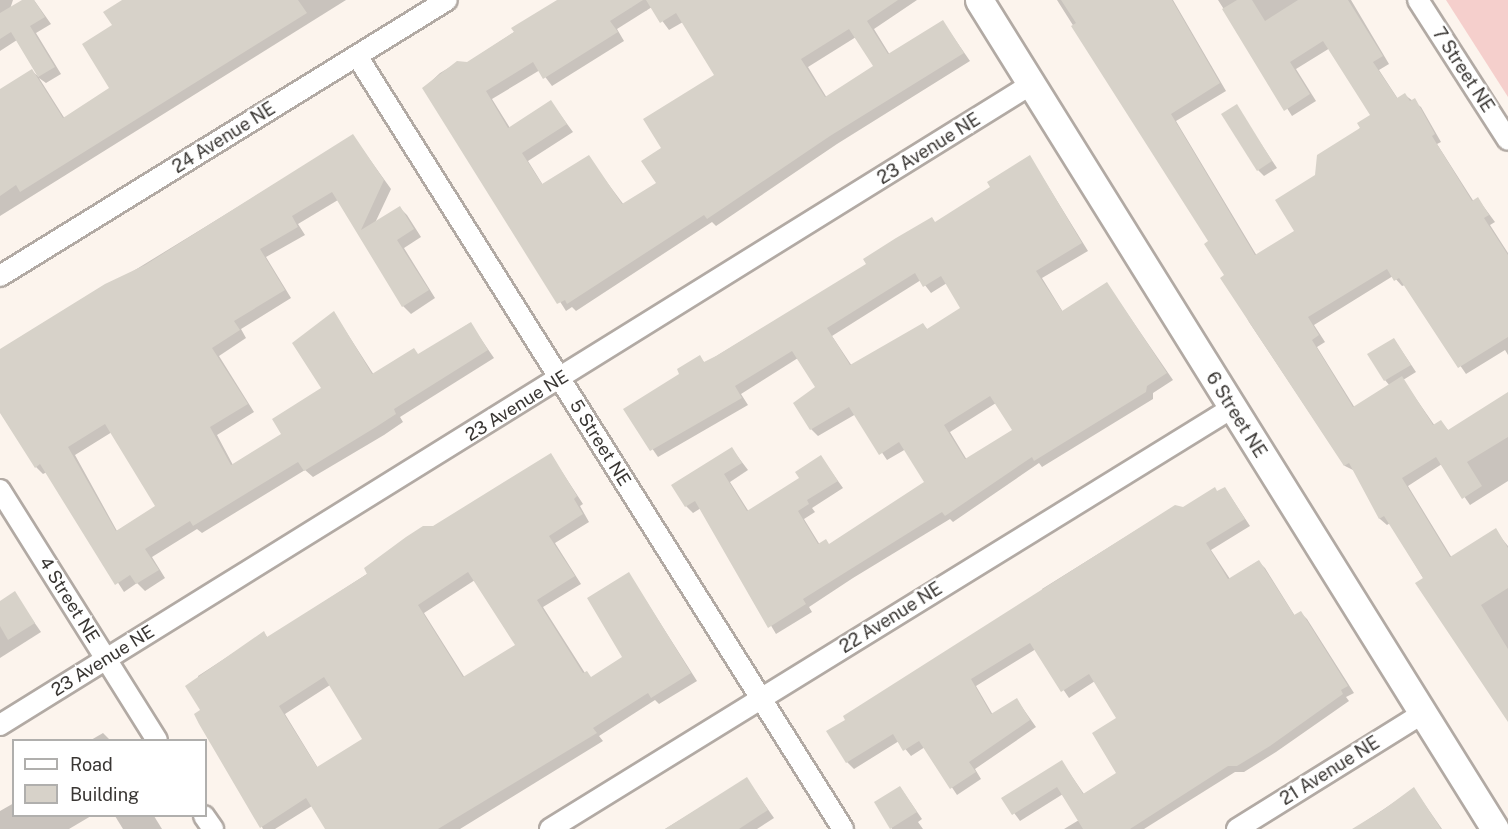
<!DOCTYPE html>
<style>
body{margin:0}
#map{position:relative;width:1508px;height:829px;overflow:hidden;background:#fcf4ed;font-family:"Public Sans",sans-serif}
div>[style]{position:absolute}
.green>*{inset:0;background:#f5cfcc}
.shadow>*{inset:0;background:#0003}
.building>*{inset:0;background:#d7d2c9}
.roads{filter:drop-shadow(2px 0 #b2aaa4) drop-shadow(-2px 0 #b2aaa4) drop-shadow(0 2px #b2aaa4) drop-shadow(0 -2px #b2aaa4)}
.street>*{height:20px;margin:-10px;padding:0 10px;transform-origin:10px;border-radius:10px;background:#fff}
.secondary>*{height:27px;margin:-13.5px;padding:0 13.5px;transform-origin:13.5px;border-radius:13.5px;background:#fff}
span{translate:-50% -50%;white-space:nowrap;text-align:center;line-height:1.15;-webkit-text-stroke:4.5px #fff;paint-order:stroke}
.street-label{font-size:18px;color:#393633}
.legend{position:absolute;left:12px;top:739px;width:195px;height:78px;box-sizing:border-box;background:#fff;border:2px solid #b0afad;margin:0;padding:8px 10px;list-style:none;font-size:18px;color:#393633}
.legend li{display:flex;align-items:center;gap:12px;height:30px}
.legend b{width:30px;border:2px solid #b0afad}
</style>
<div id="map">
<div class="green">
<div style="clip-path:polygon(1446px 0,1508px 0,1508px 97px)"></div>
</div>
<div class="shadow">
<div style="clip-path:polygon(0 0,13px 0,10px 9px,25px 0,34px 0,51px 24px,36px 33px,61px 74px,46px 83px,39px 78px,65px 119px,112px 89px,114px 26px,125px 0,346px 0,0 216px,0 91px,32px 71px,39px 77px,17px 40px,0 51px)"></div>
<div style="clip-path:polygon(evenodd,563px 0,917px 0,874px 29px,890px 55px,943px 22px,970px 61px,837px 144px,716px 226px,712px 222px,576px 311px,572px 307px,566px 311px,424px 88px,440px 73px,457px 63px,467px 63px,563px 0,652px 7px,669px 30px,683px 22px,716px 76px,663px 148px,658px 184px,624px 205px,588px 157px,543px 185px,528px 161px,573px 132px,551px 102px,510px 128px,492px 99px,540px 70px,552px 86px,624px 41px,617px 29px,652px 7px,563px 0,856px 37px,875px 67px,827px 98px,808px 67px,856px 37px)"></div>
<div style="clip-path:polygon(1057px 0,1173px 0,1226px 91px,1176px 121px,1257px 256px,1296px 231px,1316px 176px,1372px 115px,1330px 48px,1296px 69px,1316px 101px,1292px 116px,1218px 0,1351px 0,1389px 64px,1379px 70px,1398px 99px,1405px 95px,1421px 107px,1441px 142px,1437px 144px,1474px 202px,1478px 199px,1495px 222px,1490px 225px,1508px 253px,1508px 355px,1505px 350px,1466px 374px,1405px 285px,1402px 286px,1393px 276px,1314px 325px,1325px 342px,1317px 347px,1355px 408px,1390px 386px,1385px 380px,1394px 339px,1416px 372px,1403px 380px,1435px 426px,1441px 422px,1449px 431px,1508px 394px,1508px 481px,1470px 505px,1442px 464px,1408px 486px,1452px 558px,1495px 530px,1508px 546px,1508px 719px,1390px 523px,1387px 525px,1380px 519px,1355px 471px,1345px 466px,1249px 322px,1210px 242px)"></div>
<div style="clip-path:polygon(1236px 106px,1277px 168px,1264px 176px,1258px 170px)"></div>
<div style="clip-path:polygon(evenodd,353px 136px,391px 189px,375px 223px,400px 208px,407px 215px,421px 237px,404px 248px,435px 298px,411px 314px,403px 306px,338px 200px,298px 224px,305px 235px,266px 257px,291px 298px,241px 329px,246px 338px,219px 356px,254px 412px,217px 435px,233px 465px,283px 434px,323px 389px,334px 313px,374px 375px,419px 355px,470px 323px,494px 358px,400px 417px,403px 422px,384px 435px,313px 477px,305px 470px,202px 533px,197px 529px,152px 557px,165px 578px,145px 591px,137px 583px,124px 592px,47px 472px,43px 474px,36px 467px,0 412px,0 353px,353px 136px,112px 432px,157px 506px,117px 531px,75px 455px,112px 432px)"></div>
<div style="clip-path:polygon(evenodd,1030px 157px,1088px 251px,1042px 278px,1063px 312px,1107px 284px,1173px 380px,1153px 393px,1153px 399px,1042px 467px,1039px 463px,953px 522px,950px 519px,853px 578px,809px 607px,812px 612px,776px 634px,701px 508px,693px 513px,686px 506px,732px 449px,748px 470px,730px 482px,749px 512px,801px 478px,821px 457px,843px 488px,812px 508px,815px 512px,804px 519px,820px 545px,829px 545px,926px 483px,906px 449px,887px 460px,856px 414px,818px 436px,811px 429px,817px 387px,798px 358px,741px 394px,748px 405px,658px 457px,625px 409px,682px 374px,699px 357px,705px 363px,936px 223px,993px 188px,1030px 157px,921px 280px,931px 293px,947px 283px,963px 308px,928px 330px,923px 325px,852px 366px,832px 336px,921px 280px,1030px 157px,996px 403px,1014px 430px,967px 460px,950px 432px,996px 403px)"></div>
<div style="clip-path:polygon(evenodd,551px 455px,583px 504px,580px 506px,589px 522px,555px 543px,581px 584px,543px 607px,585px 673px,591px 678px,624px 657px,629px 574px,697px 681px,659px 704px,655px 700px,599px 736px,603px 741px,460px 829px,327px 829px,312px 806px,275px 829px,263px 829px,202px 711px,198px 676px,264px 633px,268px 638px,551px 455px,475px 580px,518px 645px,465px 678px,424px 613px,475px 580px,551px 455px,330px 685px,364px 739px,318px 768px,285px 714px,330px 685px)"></div>
<div style="clip-path:polygon(1225px 488px,1250px 526px,1211px 550px,1230px 579px,1258px 561px,1265px 568px,1295px 616px,1301px 613px,1307px 619px,1354px 693px,1346px 697px,1349px 701px,1276px 752px,1244px 772px,1235px 772px,1144px 829px,1064px 829px,1079px 820px,1063px 794px,1020px 821px,1003px 798px,1062px 762px,1084px 794px,1118px 773px,1118px 719px,1095px 681px,1069px 698px,1036px 649px,976px 686px,993px 715px,1017px 700px,1036px 727px,975px 769px,981px 779px,957px 795px,925px 747px,911px 756px,899px 741px,854px 769px,847px 762px,828px 732px,1042px 594px,1042px 589px,1175px 506px,1183px 508px)"></div>
<div style="clip-path:polygon(14px 593px,41px 632px,0 658px,0 602px)"></div>
<div style="clip-path:polygon(103px 733px,110px 740px,91px 740px)"></div>
<div style="clip-path:polygon(747px 779px,774px 818px,757px 829px,665px 829px)"></div>
<div style="clip-path:polygon(900px 787px,922px 819px,918px 822px,923px 829px,892px 829px,876px 803px)"></div>
<div style="clip-path:polygon(1414px 789px,1442px 829px,1354px 829px)"></div>
<div style="clip-path:polygon(14px 803px,14px 816px,91px 816px,69px 829px,0 829px,0 811px)"></div>
<div style="clip-path:polygon(115px 816px,154px 816px,162px 829px,123px 829px)"></div>
</div>
<div class="building">
<div style="clip-path:polygon(22px 0,34px 0,45px 17px,30px 26px,55px 67px,38px 77px,11px 32px,0 39px,0 13px)"></div>
<div style="clip-path:polygon(122px 0,298px 0,307px 13px,20px 192px,16px 185px,0 196px,0 89px,32px 69px,63px 118px,109px 88px,82px 44px,112px 25px,103px 12px)"></div>
<div style="clip-path:polygon(evenodd,557px 0,643px 0,610px 21px,618px 32px,543px 79px,533px 62px,486px 91px,508px 128px,551px 100px,567px 124px,522px 153px,542px 184px,589px 155px,622px 204px,656px 183px,641px 161px,661px 148px,643px 119px,714px 75px,676px 13px,660px 23px,646px 0,898px 0,867px 21px,888px 54px,943px 20px,964px 53px,830px 136px,707px 219px,704px 215px,567px 304px,565px 300px,557px 304px,422px 88px,457px 61px,467px 62px,514px 32px,511px 28px,557px 0,849px 29px,873px 66px,825px 97px,801px 59px,849px 29px)"></div>
<div style="clip-path:polygon(1061px 0,1172px 0,1220px 83px,1171px 114px,1255px 255px,1294px 231px,1275px 200px,1315px 175px,1317px 155px,1360px 128px,1357px 123px,1370px 115px,1323px 41px,1290px 62px,1310px 94px,1284px 111px,1222px 9px,1237px 0,1252px 0,1265px 21px,1298px 0,1348px 0,1383px 56px,1373px 62px,1397px 98px,1405px 93px,1410px 101px,1415px 98px,1435px 134px,1432px 136px,1472px 201px,1478px 197px,1489px 215px,1484px 218px,1508px 255px,1508px 337px,1458px 368px,1399px 278px,1394px 281px,1387px 269px,1308px 317px,1319px 335px,1312px 340px,1353px 407px,1402px 376px,1433px 425px,1441px 420px,1448px 430px,1508px 392px,1508px 437px,1467px 462px,1482px 486px,1462px 499px,1436px 457px,1402px 478px,1450px 557px,1496px 528px,1508px 548px,1508px 588px,1481px 605px,1508px 649px,1508px 722px,1415px 583px,1423px 578px,1384px 516px,1379px 519px,1349px 463px,1344px 466px,1220px 278px,1224px 275px,1204px 244px,1208px 241px,1071px 26px,1076px 23px)"></div>
<div style="clip-path:polygon(1237px 104px,1272px 161px,1257px 171px,1221px 114px)"></div>
<div style="clip-path:polygon(evenodd,353px 134px,384px 180px,361px 230px,400px 206px,414px 229px,397px 240px,429px 290px,402px 307px,332px 192px,292px 216px,298px 227px,260px 249px,285px 290px,234px 321px,240px 330px,212px 348px,248px 404px,210px 427px,231px 465px,281px 434px,272px 419px,321px 388px,292px 343px,334px 311px,372px 374px,414px 348px,418px 354px,471px 322px,488px 350px,394px 409px,396px 414px,376px 427px,304px 471px,298px 462px,193px 526px,190px 521px,145px 549px,159px 570px,136px 584px,130px 575px,115px 585px,40px 464px,35px 468px,0 413px,0 349px,105px 284px,145px 265px,353px 134px,105px 424px,155px 506px,116px 531px,68px 447px,105px 424px)"></div>
<div style="clip-path:polygon(evenodd,1030px 155px,1082px 243px,1036px 271px,1062px 311px,1107px 282px,1167px 373px,1147px 386px,1146px 392px,1034px 461px,1032px 457px,945px 516px,942px 512px,846px 572px,803px 599px,806px 604px,768px 628px,695px 501px,685px 507px,671px 485px,732px 447px,742px 463px,724px 474px,747px 511px,799px 478px,795px 472px,821px 455px,838px 481px,807px 500px,809px 504px,798px 511px,818px 544px,826px 539px,829px 544px,924px 482px,899px 442px,879px 455px,849px 407px,810px 430px,793px 403px,815px 387px,792px 351px,735px 386px,742px 398px,650px 451px,623px 409px,679px 374px,677px 369px,700px 355px,704px 362px,716px 356px,866px 264px,863px 259px,896px 238px,932px 217px,935px 222px,990px 187px,987px 182px,1030px 155px,915px 273px,923px 287px,941px 276px,960px 308px,927px 329px,923px 323px,850px 365px,827px 328px,915px 273px,1030px 155px,990px 396px,1012px 430px,965px 459px,944px 425px,990px 396px)"></div>
<div style="clip-path:polygon(1394px 338px,1411px 365px,1384px 381px,1367px 354px)"></div>
<div style="clip-path:polygon(evenodd,551px 453px,577px 496px,574px 499px,583px 514px,549px 536px,575px 576px,537px 600px,583px 673px,587px 671px,591px 677px,622px 657px,587px 598px,629px 572px,691px 673px,651px 698px,648px 693px,593px 728px,597px 733px,438px 829px,325px 829px,306px 798px,260px 828px,199px 724px,194px 714px,200px 710px,185px 686px,264px 631px,267px 637px,367px 574px,364px 568px,406px 537px,423px 526px,433px 526px,551px 453px,468px 572px,515px 645px,463px 677px,418px 605px,468px 572px,551px 453px,324px 677px,362px 739px,317px 767px,279px 706px,324px 677px)"></div>
<div style="clip-path:polygon(1215px 487px,1217px 491px,1225px 487px,1245px 519px,1206px 543px,1228px 579px,1259px 560px,1294px 615px,1301px 611px,1348px 686px,1341px 690px,1343px 694px,1270px 746px,1237px 766px,1228px 766px,1130px 829px,1083px 829px,1057px 787px,1012px 815px,1001px 798px,1062px 760px,1083px 794px,1116px 773px,1092px 733px,1116px 718px,1089px 674px,1061px 692px,1030px 643px,971px 679px,991px 714px,1017px 698px,1030px 720px,969px 762px,976px 772px,950px 789px,919px 741px,903px 751px,893px 734px,846px 763px,826px 731px,845px 720px,843px 716px,1175px 505px,1183px 507px)"></div>
<div style="clip-path:polygon(15px 591px,35px 623px,8px 640px,0 626px,0 601px)"></div>
<div style="clip-path:polygon(747px 777px,768px 810px,739px 829px,665px 829px)"></div>
<div style="clip-path:polygon(900px 786px,917px 812px,890px 829px,874px 802px)"></div>
<div style="clip-path:polygon(1414px 787px,1441px 829px,1352px 829px,1383px 810px)"></div>
</div>
<div class="roads">
<div class="street">
<div style="left:1418px;top:0;width:166px;rotate:57.3deg"></div>
<div style="left:357px;top:56px;width:913px;rotate:57.84deg"></div>
<div style="left:0;top:276px;width:525px;rotate:-31.69deg"></div>
<div style="left:0;top:490px;width:295px;rotate:57.9deg"></div>
<div style="left:0;top:725px;width:1215px;rotate:-31.85deg"></div>
<div style="left:204px;top:816px;width:16px;rotate:55deg"></div>
<div style="left:550px;top:829px;width:801px;rotate:-31.69deg"></div>
<div style="left:1237px;top:829px;width:219px;rotate:-31.9deg"></div>
</div>
<div class="secondary">
<div style="left:979px;top:0;width:976px;rotate:58.1deg"></div>
</div>
</div>
<div class="street-label">
<span style="left:1463px;top:70px;rotate:57deg">7 Street NE</span>
<span style="left:224px;top:138px;rotate:-32deg">24 Avenue NE</span>
<span style="left:929px;top:149px;rotate:-32deg">23 Avenue NE</span>
<span style="left:517px;top:406px;rotate:-32deg">23 Avenue NE</span>
<span style="left:1236px;top:415px;rotate:58deg">6 Street NE</span>
<span style="left:600px;top:443px;rotate:58deg">5 Street NE</span>
<span style="left:69px;top:600px;rotate:58deg">4 Street NE</span>
<span style="left:891px;top:618px;rotate:-32deg">22 Avenue NE</span>
<span style="left:103px;top:661px;rotate:-32deg">23 Avenue NE</span>
<span style="left:1330px;top:771px;rotate:-32deg">21 Avenue NE</span>
</div>
<ul class="legend">
<li><b style="height:8px;background:#fff"></b>Road</li>
<li><b style="height:16px;background:#d7d2c9"></b>Building</li>
</ul>
</div>
